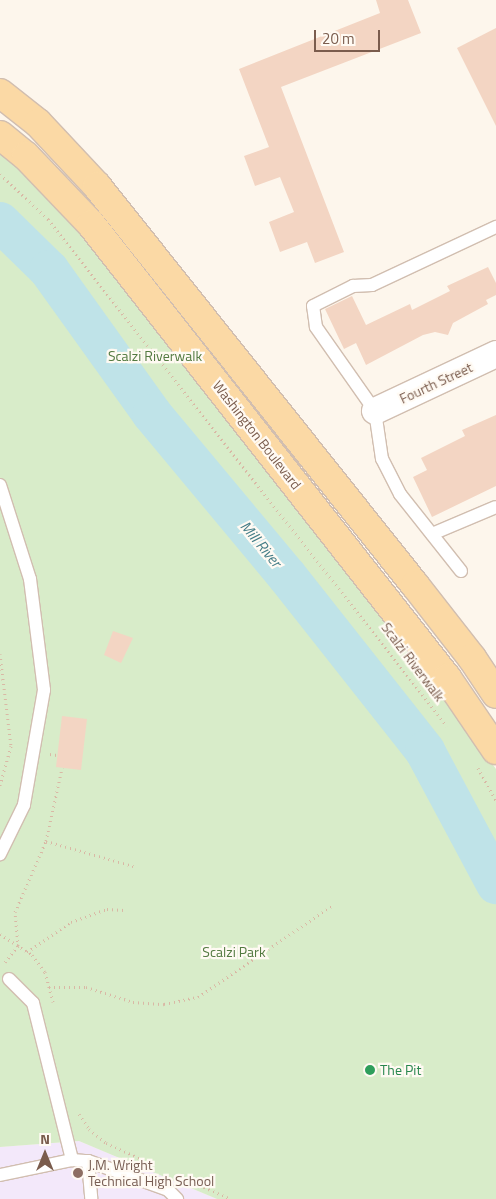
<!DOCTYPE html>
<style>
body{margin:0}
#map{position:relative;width:496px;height:1199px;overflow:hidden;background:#fdf6ec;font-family:"Titillium Web",sans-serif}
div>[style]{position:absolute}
.education>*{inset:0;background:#f3e8fa}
.green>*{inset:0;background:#d8ecc9}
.river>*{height:40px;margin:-20px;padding:0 20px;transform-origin:20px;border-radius:20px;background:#bfe3e8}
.building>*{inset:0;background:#f3d5c3}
.path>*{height:3px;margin-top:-1.5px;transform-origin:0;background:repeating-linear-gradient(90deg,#d9b8a5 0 1px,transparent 0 5px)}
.roads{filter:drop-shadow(1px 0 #d1beb0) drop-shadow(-1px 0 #d1beb0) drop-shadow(0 1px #d1beb0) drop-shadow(0 -1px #d1beb0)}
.lane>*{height:12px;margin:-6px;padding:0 6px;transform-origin:6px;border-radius:6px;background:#fff}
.street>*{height:26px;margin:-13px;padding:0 13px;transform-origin:13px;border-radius:13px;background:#fff}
.primary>*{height:28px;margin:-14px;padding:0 14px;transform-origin:14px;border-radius:14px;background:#fbd9a5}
.dots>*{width:14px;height:14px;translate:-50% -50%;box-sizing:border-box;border:2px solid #fffaf3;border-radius:50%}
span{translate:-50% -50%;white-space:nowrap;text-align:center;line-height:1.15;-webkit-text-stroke:4.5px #fffaf3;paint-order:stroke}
.park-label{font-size:14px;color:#537a41}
.street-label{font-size:14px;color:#7a5c4d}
.leisure-label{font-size:14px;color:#27864d}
.left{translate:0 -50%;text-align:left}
.education-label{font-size:14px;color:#785e54}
.water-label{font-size:15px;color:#437c86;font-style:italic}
.north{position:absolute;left:20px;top:1129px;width:50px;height:50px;-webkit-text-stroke:4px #fffaf3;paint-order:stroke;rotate:0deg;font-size:14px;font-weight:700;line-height:20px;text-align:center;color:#7a5c4d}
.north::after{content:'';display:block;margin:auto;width:18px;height:22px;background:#7a5c4d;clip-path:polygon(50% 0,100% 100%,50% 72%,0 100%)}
.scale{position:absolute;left:314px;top:30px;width:66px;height:22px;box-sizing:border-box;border:2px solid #7a5c4d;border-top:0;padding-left:6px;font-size:15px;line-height:18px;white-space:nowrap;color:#7a5c4d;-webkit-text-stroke:4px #fffaf3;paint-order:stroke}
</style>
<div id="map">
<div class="education">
<div style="clip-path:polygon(79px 1141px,217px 1199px,0 1199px,0 1147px)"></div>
</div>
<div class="green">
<div style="clip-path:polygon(0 146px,59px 206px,341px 561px,496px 769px,496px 1199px,217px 1199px,79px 1141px,0 1147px)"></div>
</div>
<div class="river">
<div style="left:0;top:222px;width:69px;rotate:44.4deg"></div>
<div style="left:49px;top:270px;width:177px;rotate:54.4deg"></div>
<div style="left:152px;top:414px;width:211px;rotate:50.2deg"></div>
<div style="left:287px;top:576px;width:223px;rotate:51.7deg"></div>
<div style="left:425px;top:751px;width:151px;rotate:61.9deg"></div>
</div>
<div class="building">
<div style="clip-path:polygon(376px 0,408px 0,421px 33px,281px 87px,344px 252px,315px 263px,307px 242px,280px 252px,269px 222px,294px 212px,280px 177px,255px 186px,244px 156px,269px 147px,239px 69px,380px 13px)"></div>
<div style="clip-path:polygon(496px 28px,496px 126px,457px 48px)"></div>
<div style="clip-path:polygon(488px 267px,496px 283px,496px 295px,486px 300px,488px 304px,453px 323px,448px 335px,435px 332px,423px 335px,366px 365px,356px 343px,344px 349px,325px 309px,352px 296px,366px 325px,410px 304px,412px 310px,450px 291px,447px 286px)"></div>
<div style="clip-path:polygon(496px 415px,496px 486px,432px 517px,413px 477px,427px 470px,421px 458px,465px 436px,462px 430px)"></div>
<div style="clip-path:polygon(113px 631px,133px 638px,121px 663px,104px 655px)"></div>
<div style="clip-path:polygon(62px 716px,87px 719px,81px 770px,56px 767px)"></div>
</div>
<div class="path">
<div style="left:0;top:174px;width:66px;rotate:43.2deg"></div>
<div style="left:48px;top:219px;width:645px;rotate:51.8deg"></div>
<div style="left:0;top:654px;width:93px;rotate:83.2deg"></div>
<div style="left:11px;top:746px;width:41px;rotate:105.8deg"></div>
<div style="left:50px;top:754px;width:7px;rotate:8deg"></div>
<div style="left:478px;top:768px;width:37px;rotate:61deg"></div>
<div style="left:46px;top:841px;width:91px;rotate:16deg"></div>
<div style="left:0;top:934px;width:38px;rotate:33deg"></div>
<div style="left:32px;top:955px;width:21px;rotate:53deg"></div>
<div style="left:45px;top:972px;width:31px;rotate:75deg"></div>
<div style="left:27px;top:952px;width:53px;rotate:-34.3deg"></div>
<div style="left:71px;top:922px;width:38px;rotate:-20deg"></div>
<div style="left:107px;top:909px;width:17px;rotate:3deg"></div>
<div style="left:5px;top:962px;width:21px;rotate:-51deg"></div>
<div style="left:18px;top:946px;width:34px;rotate:-95deg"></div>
<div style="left:15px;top:912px;width:77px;rotate:-66.4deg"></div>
<div style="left:46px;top:841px;width:75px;rotate:-77.6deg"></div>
<div style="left:49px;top:987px;width:37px"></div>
<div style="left:86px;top:987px;width:49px;rotate:17.7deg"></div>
<div style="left:133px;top:1002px;width:31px;rotate:4deg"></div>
<div style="left:164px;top:1004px;width:35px;rotate:-12deg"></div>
<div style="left:198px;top:997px;width:163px;rotate:-34.3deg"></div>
<div style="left:79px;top:1114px;width:18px;rotate:56deg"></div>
<div style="left:89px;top:1129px;width:22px;rotate:39deg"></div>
<div style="left:106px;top:1143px;width:46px;rotate:24.3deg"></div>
<div style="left:181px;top:1177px;width:55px;rotate:23.7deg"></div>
</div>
<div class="roads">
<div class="lane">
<div style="left:0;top:485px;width:99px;rotate:72.3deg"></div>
<div style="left:30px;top:579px;width:112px;rotate:82.8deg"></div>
<div style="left:44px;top:690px;width:117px;rotate:99.9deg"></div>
<div style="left:24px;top:805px;width:55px;rotate:116.1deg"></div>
<div style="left:432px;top:534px;width:69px;rotate:-22.9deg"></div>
<div style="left:461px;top:571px;width:98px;rotate:-128.4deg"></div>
<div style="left:400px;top:494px;width:39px;rotate:-117deg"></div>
<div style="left:382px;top:459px;width:49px;rotate:-98.3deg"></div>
<div style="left:375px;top:411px;width:103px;rotate:-125.1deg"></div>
<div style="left:316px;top:327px;width:21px;rotate:-98deg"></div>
<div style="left:313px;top:306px;width:45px;rotate:-26.6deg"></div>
<div style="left:353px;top:286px;width:19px;rotate:-3deg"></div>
<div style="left:372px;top:285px;width:137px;rotate:-25.1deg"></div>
<div style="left:9px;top:979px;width:34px;rotate:45deg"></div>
<div style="left:33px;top:1003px;width:162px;rotate:76deg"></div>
<div style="left:88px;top:1161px;width:38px;rotate:85deg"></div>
<div style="left:0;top:1175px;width:74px;rotate:-11.8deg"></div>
<div style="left:72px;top:1160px;width:16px;rotate:4deg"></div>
<div style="left:88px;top:1161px;width:85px;rotate:19.9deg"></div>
<div style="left:168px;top:1190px;width:13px;rotate:45deg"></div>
</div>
<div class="street">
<div style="left:375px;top:411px;width:134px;rotate:-25.2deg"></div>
</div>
<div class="primary">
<div style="left:0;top:93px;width:48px;rotate:38.3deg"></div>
<div style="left:38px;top:123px;width:86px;rotate:46.9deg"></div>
<div style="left:97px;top:186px;width:510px;rotate:51.45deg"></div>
<div style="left:415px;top:585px;width:93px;rotate:52deg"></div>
<div style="left:472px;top:658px;width:43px;rotate:56.3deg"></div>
<div style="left:0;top:135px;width:33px;rotate:39deg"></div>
<div style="left:26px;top:156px;width:94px;rotate:46.3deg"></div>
<div style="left:91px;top:224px;width:577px;rotate:51.9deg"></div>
<div style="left:447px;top:678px;width:87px;rotate:55.8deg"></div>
</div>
</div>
<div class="dots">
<div style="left:370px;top:1070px;background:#2e9e5b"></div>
<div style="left:78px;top:1173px;background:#8d6e63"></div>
</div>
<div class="park-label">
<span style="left:155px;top:356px">Scalzi Riverwalk</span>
<span style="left:234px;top:952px">Scalzi Park</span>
</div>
<div class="street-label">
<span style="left:436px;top:383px;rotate:-25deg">Fourth Street</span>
<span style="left:257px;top:435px;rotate:52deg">Washington Boulevard</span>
<span style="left:413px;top:662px;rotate:53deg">Scalzi Riverwalk</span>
</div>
<div class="leisure-label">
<span class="left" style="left:380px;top:1070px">The Pit</span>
</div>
<div class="education-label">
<span class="left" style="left:88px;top:1173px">J.M. Wright<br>Technical High School</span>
</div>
<div class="water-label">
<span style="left:261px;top:544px;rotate:50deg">Mill River</span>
</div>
<div class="north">N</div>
<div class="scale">20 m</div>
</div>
